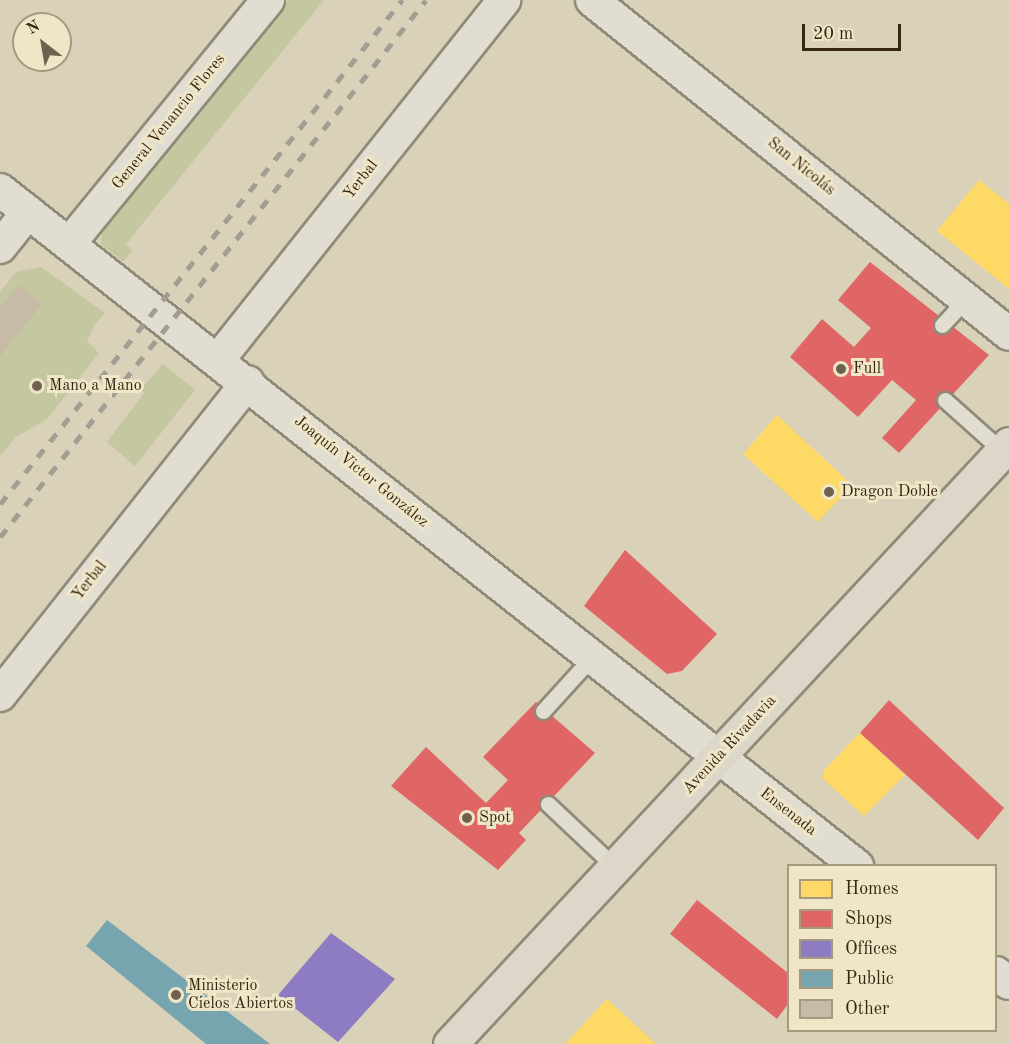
<!DOCTYPE html>
<meta charset="utf-8">
<style>
body{margin:0}
#map{position:relative;width:1009px;height:1044px;overflow:hidden;background:#d9d1b8;font-family:"Old Standard TT",serif}
div>[style]{position:absolute}
.green>*{inset:0;background:#c4c79f}
.homes>*{inset:0;background:#ffd966}
.shops>*{inset:0;background:#e06666}
.offices>*{inset:0;background:#8e7cc3}
.public>*{inset:0;background:#76a5af}
.building>*{inset:0;background:#c7baa6}
.roads{filter:drop-shadow(2px 0 #908a79) drop-shadow(-2px 0 #908a79) drop-shadow(0 2px #908a79) drop-shadow(0 -2px #908a79)}
.service>*{height:15px;margin:-7.5px;padding:0 7.5px;transform-origin:7.5px;border-radius:7.5px;background:#e1ddd1}
.minor>*{height:32px;margin:-16px;padding:0 16px;transform-origin:16px;border-radius:16px;background:#e1ddd1}
.primary>*{height:33px;margin:-16.5px;padding:0 16.5px;transform-origin:16.5px;border-radius:16.5px;background:#dcd7c9}
.rail>*{height:4.5px;margin-top:-2.25px;transform-origin:0;background:repeating-linear-gradient(90deg,#a39e93 0 10px,transparent 0 20px)}
.dots>*{width:16px;height:16px;translate:-50% -50%;box-sizing:border-box;border:3px solid #efe6c8;border-radius:50%}
span{translate:-50% -50%;white-space:nowrap;text-align:center;line-height:1.15;-webkit-text-stroke:6px #efe6c8;paint-order:stroke}
.street-label{font-size:16px;color:#352513}
.poi-label{font-size:16px;color:#352513}
.left{translate:0 -50%;text-align:left}
.legend{position:absolute;left:787px;top:864px;width:210px;height:168px;box-sizing:border-box;background:#efe6c8;border:2px solid #a59980;margin:0;padding:8px 10px;list-style:none;font-size:18px;color:#352513}
.legend li{display:flex;align-items:center;gap:12px;height:30px}
.legend b{width:30px;border:2px solid #a59980}
.north{position:absolute;left:12px;top:12px;width:60px;height:60px;box-sizing:border-box;background:#efe6c8;border:2px solid #a59980;border-radius:50%;rotate:329deg;font-size:16px;font-weight:700;line-height:24px;text-align:center;color:#352513}
.north::after{content:'';display:block;margin:auto;width:21px;height:27px;background:#6e614d;clip-path:polygon(50% 0,100% 100%,50% 72%,0 100%)}
.scale{position:absolute;left:802px;top:24px;width:99px;height:27px;box-sizing:border-box;border:3px solid #352513;border-top:0;padding-left:8px;font-size:18px;line-height:21px;white-space:nowrap;color:#352513;-webkit-text-stroke:4px #efe6c8;paint-order:stroke}
</style>
<div id="map">
<div class="green">
<div style="clip-path:polygon(288px 0,324px 0,126px 244px,133px 250px,123px 262px,101px 244px,102px 233px)"></div>
<div style="clip-path:polygon(41px 267px,105px 313px,95px 324px,87px 341px,99px 353px,47px 419px,16px 437px,0 456px,0 292px,16px 272px)"></div>
<div style="clip-path:polygon(163px 364px,195px 390px,135px 466px,107px 442px,144px 393px,141px 389px)"></div>
</div>
<div class="homes">
<div style="clip-path:polygon(979px 180px,1009px 204px,1009px 289px,937px 231px)"></div>
<div style="clip-path:polygon(777px 415px,852px 485px,818px 522px,743px 454px)"></div>
<div style="clip-path:polygon(860px 733px,905px 775px,864px 816px,822px 778px,824px 770px)"></div>
<div style="clip-path:polygon(607px 999px,656px 1044px,565px 1044px)"></div>
</div>
<div class="shops">
<div style="clip-path:polygon(870px 262px,989px 355px,899px 453px,882px 438px,916px 400px,892px 380px,858px 417px,790px 357px,822px 319px,854px 347px,871px 328px,838px 300px)"></div>
<div style="clip-path:polygon(625px 550px,717px 634px,682px 671px,667px 674px,584px 606px)"></div>
<div style="clip-path:polygon(889px 700px,1004px 808px,978px 840px,860px 733px)"></div>
<div style="clip-path:polygon(536px 702px,595px 753px,519px 833px,526px 840px,498px 870px,391px 786px,426px 747px,486px 803px,508px 780px,483px 757px)"></div>
<div style="clip-path:polygon(697px 900px,788px 973px,788px 1004px,777px 1019px,670px 934px)"></div>
</div>
<div class="offices">
<div style="clip-path:polygon(331px 933px,395px 979px,338px 1042px,278px 995px)"></div>
</div>
<div class="public">
<div style="clip-path:polygon(107px 920px,270px 1044px,206px 1044px,86px 946px)"></div>
</div>
<div class="building">
<div style="clip-path:polygon(18px 285px,42px 304px,0 356px,0 308px)"></div>
</div>
<div class="roads">
<div class="service">
<div style="left:942px;top:325px;width:35px;rotate:-47deg"></div>
<div style="left:945px;top:400px;width:76px;rotate:41.8deg"></div>
<div style="left:543px;top:711px;width:73px;rotate:-47.8deg"></div>
<div style="left:548px;top:804px;width:93px;rotate:43.3deg"></div>
</div>
<div class="minor">
<div style="left:592px;top:0;width:534px;rotate:38.69deg"></div>
<div style="left:0;top:190px;width:1092px;rotate:38.27deg"></div>
<div style="left:69px;top:244px;width:315px;rotate:-50.8deg"></div>
<div style="left:0;top:247px;width:45px;rotate:-51.3deg"></div>
<div style="left:218px;top:360px;width:460px;rotate:-51.5deg"></div>
<div style="left:0;top:695px;width:399px;rotate:-51.6deg"></div>
<div style="left:996px;top:973px;width:16px;rotate:38deg"></div>
</div>
<div class="primary">
<div style="left:450px;top:1044px;width:820px;rotate:-47.03deg"></div>
</div>
</div>
<div class="rail">
<div style="left:0;top:504px;width:645px;rotate:-51.42deg"></div>
<div style="left:0;top:537px;width:685px;rotate:-51.58deg"></div>
</div>
<div class="dots">
<div style="left:841px;top:369px;background:#6e614d"></div>
<div style="left:37px;top:386px;background:#6e614d"></div>
<div style="left:829px;top:492px;background:#6e614d"></div>
<div style="left:467px;top:818px;background:#6e614d"></div>
<div style="left:176px;top:995px;background:#6e614d"></div>
</div>
<div class="street-label">
<span style="left:169px;top:122px;rotate:-51deg">General Venancio Flores</span>
<span style="left:801px;top:167px;rotate:39deg">San Nicolás</span>
<span style="left:361px;top:180px;rotate:-52deg">Yerbal</span>
<span style="left:361px;top:472px;rotate:39deg">Joaquín Victor González</span>
<span style="left:90px;top:581px;rotate:-52deg">Yerbal</span>
<span style="left:730px;top:745px;rotate:-47deg">Avenida Rivadavia</span>
<span style="left:788px;top:812px;rotate:38deg">Ensenada</span>
</div>
<div class="poi-label">
<span class="left" style="left:853px;top:369px">Full</span>
<span class="left" style="left:49px;top:386px">Mano a Mano</span>
<span class="left" style="left:841px;top:492px">Dragon Doble</span>
<span class="left" style="left:479px;top:818px">Spot</span>
<span class="left" style="left:188px;top:995px">Ministerio<br>Cielos Abiertos</span>
</div>
<ul class="legend">
<li><b style="height:16px;background:#ffd966"></b>Homes</li>
<li><b style="height:16px;background:#e06666"></b>Shops</li>
<li><b style="height:16px;background:#8e7cc3"></b>Offices</li>
<li><b style="height:16px;background:#76a5af"></b>Public</li>
<li><b style="height:16px;background:#c7baa6"></b>Other</li>
</ul>
<div class="north">N</div>
<div class="scale">20 m</div>
</div>
